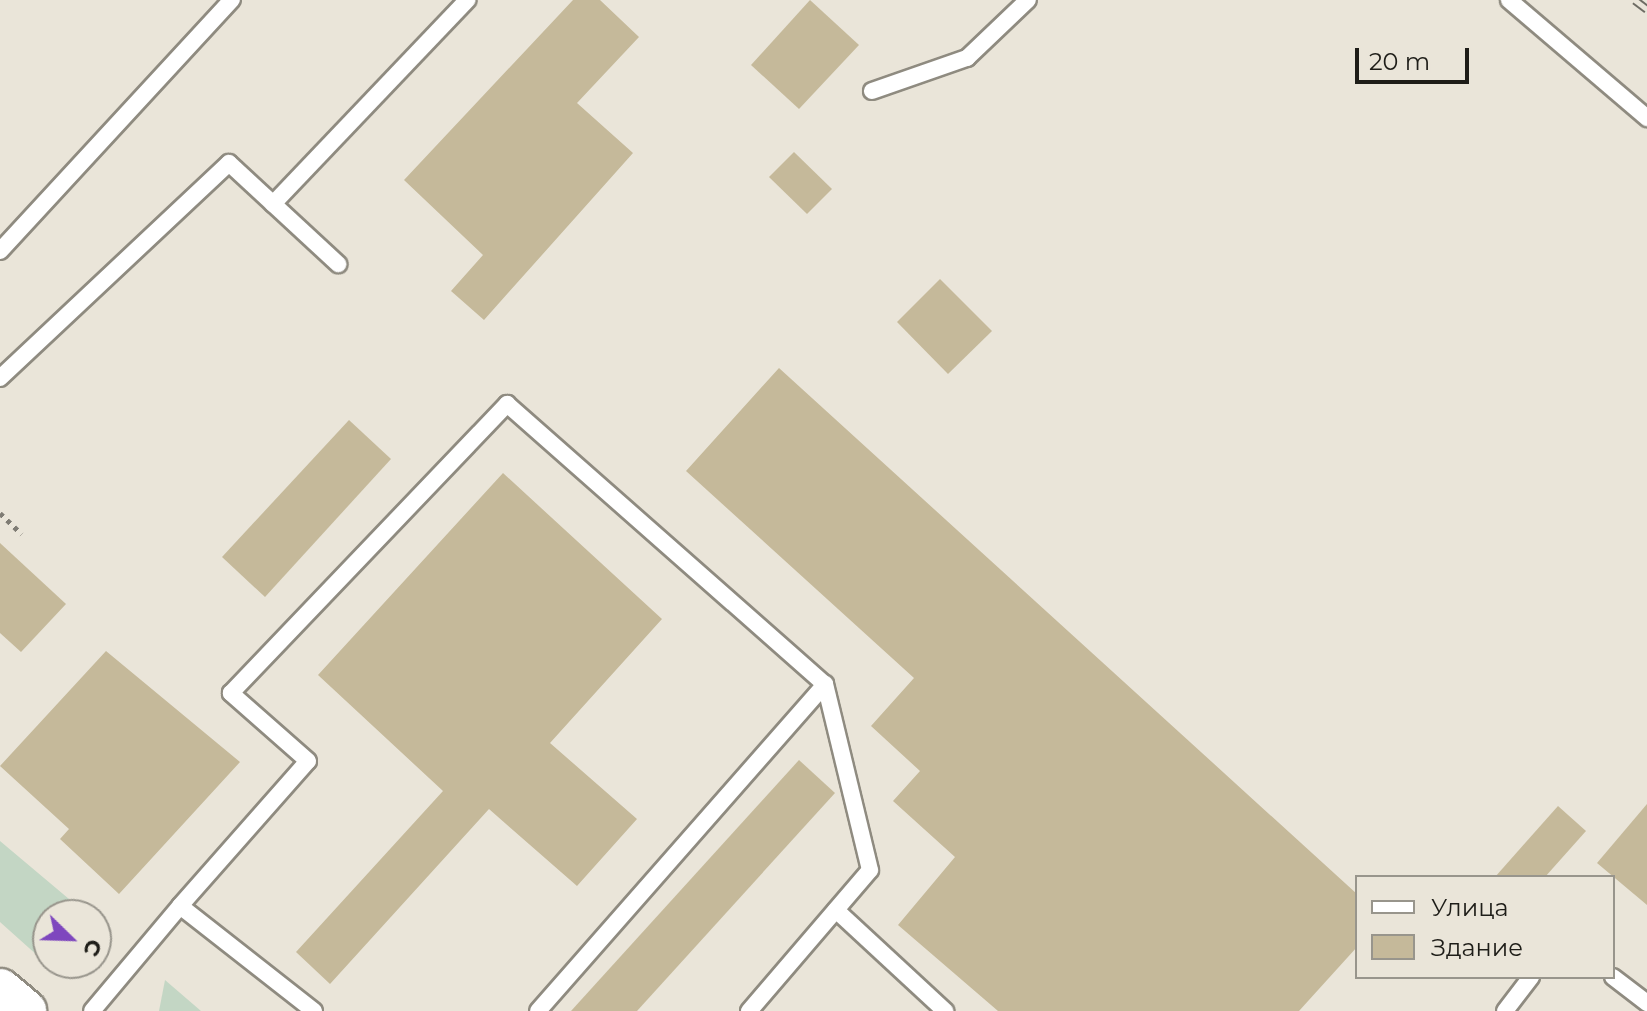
<!DOCTYPE html>
<meta charset="utf-8">
<style>
body{margin:0}
#map{position:relative;width:1647px;height:1011px;overflow:hidden;background:#eae5d9;font-family:Montserrat,sans-serif}
div>[style]{position:absolute}
.green>*{inset:0;background:#c3d6c4}
.building>*{inset:0;background:#c5b99a}
.path>*{height:5px;margin-top:-2.5px;transform-origin:0;background:repeating-linear-gradient(90deg,#7f7c74 0 4px,transparent 0 10px)}
.roads{filter:drop-shadow(2px 0 #8f8b80) drop-shadow(-2px 0 #8f8b80) drop-shadow(0 2px #8f8b80) drop-shadow(0 -2px #8f8b80)}
.service>*{height:16px;margin:-8px;padding:0 8px;transform-origin:8px;border-radius:8px;background:#fff}
.tertiary>*{height:42px;margin:-21px;padding:0 21px;transform-origin:21px;border-radius:21px;background:#fff}
.rail>*{height:9px;margin-top:-4.5px;transform-origin:0;background:repeating-linear-gradient(90deg,#eae5d9 0 18px,#6d6b63 0 36px);box-sizing:border-box;border-block:2px solid #6d6b63}
span{translate:-50% -50%;white-space:nowrap;text-align:center;line-height:1.15;-webkit-text-stroke:7px #eae5d9;paint-order:stroke}
.legend{position:absolute;left:1355px;top:875px;width:260px;height:104px;box-sizing:border-box;background:#eae5d9;border:2px solid #98958c;margin:0;padding:10px 14px;list-style:none;font-size:24px;color:#1e1d18}
.legend li{display:flex;align-items:center;gap:16px;height:40px}
.legend b{width:40px;border:2px solid #98958c}
.north{position:absolute;left:32px;top:899px;width:80px;height:80px;box-sizing:border-box;background:#eae5d9;border:2px solid #98958c;border-radius:50%;rotate:113deg;font-size:22px;font-weight:700;line-height:32px;text-align:center;color:#1e1d18}
.north::after{content:'';display:block;margin:auto;width:28px;height:36px;background:#7e47be;clip-path:polygon(50% 0,100% 100%,50% 72%,0 100%)}
.scale{position:absolute;left:1355px;top:48px;width:114px;height:36px;box-sizing:border-box;border:4px solid #1e1d18;border-top:0;padding-left:10px;font-size:24px;line-height:28px;white-space:nowrap;color:#1e1d18;-webkit-text-stroke:6px #eae5d9;paint-order:stroke}
</style>
<div id="map">
<div class="green">
<div style="clip-path:polygon(0 841px,88px 915px,48px 915px,48px 965px,0 922px)"></div>
<div style="clip-path:polygon(165px 980px,201px 1011px,159px 1011px)"></div>
</div>
<div class="building">
<div style="clip-path:polygon(573px 0,600px 0,639px 37px,577px 103px,633px 153px,484px 320px,451px 291px,483px 255px,404px 180px)"></div>
<div style="clip-path:polygon(810px 0,859px 45px,799px 109px,751px 65px)"></div>
<div style="clip-path:polygon(794px 152px,832px 189px,807px 214px,769px 177px)"></div>
<div style="clip-path:polygon(940px 279px,992px 331px,948px 374px,897px 322px)"></div>
<div style="clip-path:polygon(779px 368px,1357px 894px,1357px 947px,1299px 1011px,998px 1011px,898px 925px,955px 857px,893px 801px,920px 771px,871px 726px,914px 678px,686px 471px)"></div>
<div style="clip-path:polygon(349px 420px,391px 459px,265px 597px,222px 557px)"></div>
<div style="clip-path:polygon(503px 473px,662px 619px,550px 743px,637px 819px,577px 886px,489px 809px,330px 984px,296px 952px,443px 791px,318px 675px)"></div>
<div style="clip-path:polygon(0 543px,66px 604px,21px 652px,0 633px)"></div>
<div style="clip-path:polygon(106px 651px,240px 762px,119px 894px,60px 839px,69px 829px,0 766px)"></div>
<div style="clip-path:polygon(799px 760px,835px 793px,637px 1011px,571px 1011px)"></div>
<div style="clip-path:polygon(1647px 804px,1647px 905px,1597px 863px)"></div>
<div style="clip-path:polygon(1558px 806px,1586px 831px,1545px 877px,1495px 877px)"></div>
</div>
<div class="path">
<div style="left:0;top:513px;width:30px;rotate:44deg"></div>
</div>
<div class="roads">
<div class="service">
<div style="left:1509px;top:0;width:182px;rotate:40.5deg"></div>
<div style="left:872px;top:91px;width:101px;rotate:-19.2deg"></div>
<div style="left:967px;top:58px;width:84px;rotate:-43.6deg"></div>
<div style="left:273px;top:204px;width:282px;rotate:-46.4deg"></div>
<div style="left:0;top:251px;width:342px;rotate:-47.3deg"></div>
<div style="left:0;top:378px;width:314px;rotate:-43.2deg"></div>
<div style="left:229px;top:163px;width:149px;rotate:42.8deg"></div>
<div style="left:836px;top:910px;width:149px;rotate:42.8deg"></div>
<div style="left:1613px;top:977px;width:43px;rotate:37.4deg"></div>
<div style="left:92px;top:1011px;width:137px;rotate:-50deg"></div>
<div style="left:314px;top:1011px;width:170px;rotate:-141.9deg"></div>
<div style="left:180px;top:906px;width:193px;rotate:-48.6deg"></div>
<div style="left:308px;top:761px;width:103px;rotate:-138.6deg"></div>
<div style="left:231px;top:693px;width:400px;rotate:-46.3deg"></div>
<div style="left:507px;top:404px;width:424px;rotate:41.4deg"></div>
<div style="left:825px;top:684px;width:191px;rotate:76.4deg"></div>
<div style="left:870px;top:870px;width:186px;rotate:130.6deg"></div>
<div style="left:538px;top:1011px;width:435px;rotate:-48.7deg"></div>
<div style="left:1505px;top:1011px;width:43px;rotate:-52.6deg"></div>
</div>
<div class="tertiary">
<div style="left:0;top:990px;width:33px;rotate:40deg"></div>
</div>
</div>
<div class="rail">
<div style="left:1635px;top:0;width:15px;rotate:37deg"></div>
</div>
<ul class="legend">
<li><b style="height:10px;background:#fff"></b>Улица</li>
<li><b style="height:22px;background:#c5b99a"></b>Здание</li>
</ul>
<div class="north">С</div>
<div class="scale">20 m</div>
</div>
